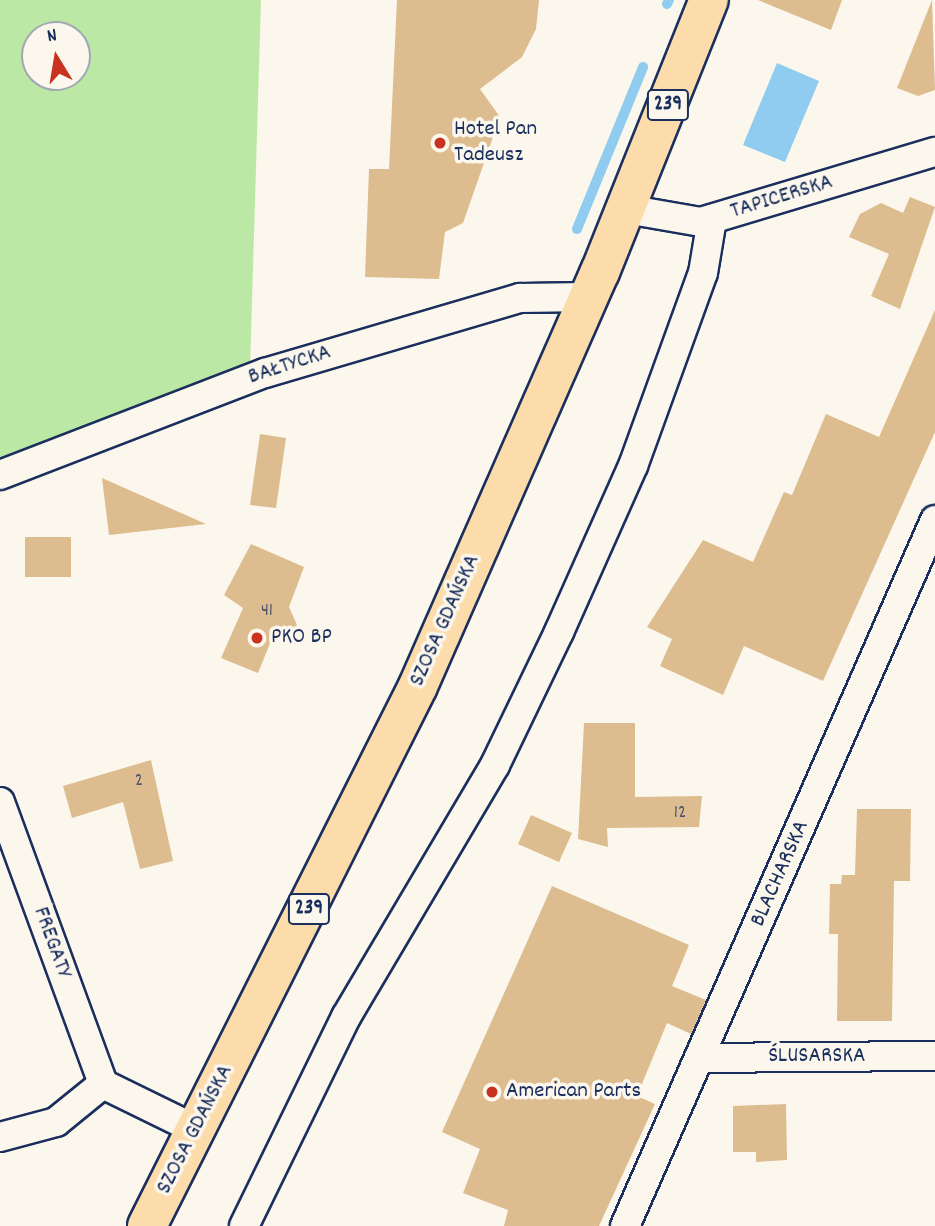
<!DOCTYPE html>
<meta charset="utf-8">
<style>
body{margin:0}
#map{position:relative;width:935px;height:1226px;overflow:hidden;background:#fbf7ec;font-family:Dekko,sans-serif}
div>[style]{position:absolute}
.green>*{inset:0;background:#bbe8a5}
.water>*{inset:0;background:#8fccf0}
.stream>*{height:10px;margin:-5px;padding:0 5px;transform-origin:5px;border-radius:5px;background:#8fccf0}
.building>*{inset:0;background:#ddbc90}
.roads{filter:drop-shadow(2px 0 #1b2f5e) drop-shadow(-2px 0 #1b2f5e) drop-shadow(0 2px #1b2f5e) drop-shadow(0 -2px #1b2f5e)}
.street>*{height:28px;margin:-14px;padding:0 14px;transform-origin:14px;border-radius:14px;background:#fbf7ec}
.primary>*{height:38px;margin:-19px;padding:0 19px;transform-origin:19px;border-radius:19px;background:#fddcac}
.dots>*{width:19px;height:19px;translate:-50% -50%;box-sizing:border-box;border:4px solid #fbf7ec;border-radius:50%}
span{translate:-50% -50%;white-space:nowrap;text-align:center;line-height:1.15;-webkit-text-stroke:7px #fbf7ec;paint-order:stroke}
.number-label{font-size:19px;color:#4c526a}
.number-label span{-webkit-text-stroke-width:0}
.shield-label span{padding:2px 5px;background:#fbf7ec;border:2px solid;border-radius:5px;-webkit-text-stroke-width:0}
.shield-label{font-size:21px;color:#1b2f5e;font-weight:700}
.poi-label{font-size:23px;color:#1b2f5e}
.left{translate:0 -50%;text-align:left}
.street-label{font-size:23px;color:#1b2f5e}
.north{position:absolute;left:21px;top:21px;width:70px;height:70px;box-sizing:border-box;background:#fbf7ec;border:2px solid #a1a7b3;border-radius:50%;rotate:349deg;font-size:19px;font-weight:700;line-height:28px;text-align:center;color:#1b2f5e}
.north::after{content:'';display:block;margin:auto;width:24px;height:32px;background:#c8321e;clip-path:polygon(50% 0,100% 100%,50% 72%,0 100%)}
</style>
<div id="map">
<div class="green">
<div style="clip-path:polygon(evenodd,0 0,261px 0,250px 368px,0 460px,0 0,35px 35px,77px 35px,77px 77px,35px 77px,35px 35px)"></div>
</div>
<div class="water">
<div style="clip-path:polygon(777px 63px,819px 81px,785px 162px,743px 145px)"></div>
</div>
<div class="stream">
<div style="left:667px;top:4px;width:4px;rotate:-63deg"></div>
<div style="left:577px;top:229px;width:175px;rotate:-67.8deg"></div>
</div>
<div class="building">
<div style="clip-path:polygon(397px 0,539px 0,536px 29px,522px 57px,480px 89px,500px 117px,463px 223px,445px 232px,439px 279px,365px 277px,369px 169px,389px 169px)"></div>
<div style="clip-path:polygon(758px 0,842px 0,831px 30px)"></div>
<div style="clip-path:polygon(932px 0,935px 90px,918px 96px,897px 88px)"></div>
<div style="clip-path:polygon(910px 197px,935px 207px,900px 309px,871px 296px,889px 254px,849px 237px,860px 214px,881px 203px,903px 213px)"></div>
<div style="clip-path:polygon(935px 310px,935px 432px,823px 681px,744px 646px,723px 695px,660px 666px,672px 639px,647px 627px,703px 540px,753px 562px,784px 492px,792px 495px,826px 414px,879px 437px)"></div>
<div style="clip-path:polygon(260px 434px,286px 438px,276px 508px,250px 505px)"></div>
<div style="clip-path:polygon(102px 478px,206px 524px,109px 535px)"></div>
<div style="clip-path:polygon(25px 537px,71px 537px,71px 577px,25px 577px)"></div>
<div style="clip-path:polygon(251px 544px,304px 567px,289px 607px,297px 625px,292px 634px,271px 641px,258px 673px,221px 658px,243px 608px,224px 595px)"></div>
<div style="clip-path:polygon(584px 723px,635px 723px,635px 797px,702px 796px,699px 827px,607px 828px,608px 847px,578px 839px)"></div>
<div style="clip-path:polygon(151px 760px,173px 861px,140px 869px,123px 802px,72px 818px,63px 786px)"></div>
<div style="clip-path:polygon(857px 809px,911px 809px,910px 881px,894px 881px,892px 1021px,837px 1021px,838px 934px,829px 934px,830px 884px,841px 884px,842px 875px,855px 875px)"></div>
<div style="clip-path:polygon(531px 815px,572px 833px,559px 862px,518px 844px)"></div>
<div style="clip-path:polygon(552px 886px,689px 945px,672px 986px,706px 1000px,691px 1034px,667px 1023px,637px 1096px,655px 1104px,599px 1226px,504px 1226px,508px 1210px,463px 1193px,480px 1149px,442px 1132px)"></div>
<div style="clip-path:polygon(786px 1104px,787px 1160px,756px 1162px,756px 1152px,733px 1152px,733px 1106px)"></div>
</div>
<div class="roads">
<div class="street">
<div style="left:626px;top:209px;width:76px;rotate:9.8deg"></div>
<div style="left:701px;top:222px;width:244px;rotate:-16.7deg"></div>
<div style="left:0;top:475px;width:284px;rotate:-21.1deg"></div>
<div style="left:265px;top:373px;width:266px;rotate:-16.4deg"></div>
<div style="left:520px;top:298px;width:68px;rotate:-0.8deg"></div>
<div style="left:0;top:802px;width:300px;rotate:69.9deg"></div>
<div style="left:699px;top:1058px;width:236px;rotate:-0.5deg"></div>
<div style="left:0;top:1137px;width:58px;rotate:-15deg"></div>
<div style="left:56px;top:1122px;width:60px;rotate:-39deg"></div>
<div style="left:103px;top:1084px;width:105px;rotate:26.1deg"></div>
<div style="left:244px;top:1226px;width:233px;rotate:-64deg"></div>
<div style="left:346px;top:1017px;width:293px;rotate:-59.4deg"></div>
<div style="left:495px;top:765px;width:148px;rotate:-64.3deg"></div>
<div style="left:559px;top:632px;width:182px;rotate:-66deg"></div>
<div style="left:633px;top:466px;width:205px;rotate:-70.1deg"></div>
<div style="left:703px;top:273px;width:55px;rotate:-80.5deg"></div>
<div style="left:625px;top:1226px;width:771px;rotate:-66.29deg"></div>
</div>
<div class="primary">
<div style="left:147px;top:1226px;width:604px;rotate:-63.35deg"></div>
<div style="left:418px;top:686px;width:452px;rotate:-66.3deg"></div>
<div style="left:600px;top:272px;width:293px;rotate:-68.2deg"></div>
</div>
</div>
<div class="dots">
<div style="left:440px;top:143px;background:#c8321e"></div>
<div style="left:257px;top:638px;background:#c8321e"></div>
<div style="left:492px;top:1092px;background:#c8321e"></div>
</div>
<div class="number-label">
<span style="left:267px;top:612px">41</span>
<span style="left:139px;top:782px">2</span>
<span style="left:680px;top:814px">12</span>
</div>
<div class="shield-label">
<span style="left:668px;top:105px">239</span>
<span style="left:309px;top:909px">239</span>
</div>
<div class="poi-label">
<span class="left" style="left:454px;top:143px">Hotel Pan<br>Tadeusz</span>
<span class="left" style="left:271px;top:638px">PKO BP</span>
<span class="left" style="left:506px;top:1092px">American Parts</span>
</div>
<div class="street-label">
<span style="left:782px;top:198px;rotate:-17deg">TAPICERSKA</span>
<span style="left:290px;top:366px;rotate:-18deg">BAŁTYCKA</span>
<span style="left:446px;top:621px;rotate:-66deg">SZOSA GDAŃSKA</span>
<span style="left:781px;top:874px;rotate:-66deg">BLACHARSKA</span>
<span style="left:51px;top:943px;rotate:70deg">FREGATY</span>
<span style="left:817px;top:1057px">ŚLUSARSKA</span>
<span style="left:196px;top:1130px;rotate:-63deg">SZOSA GDAŃSKA</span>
</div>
<div class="north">N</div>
</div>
